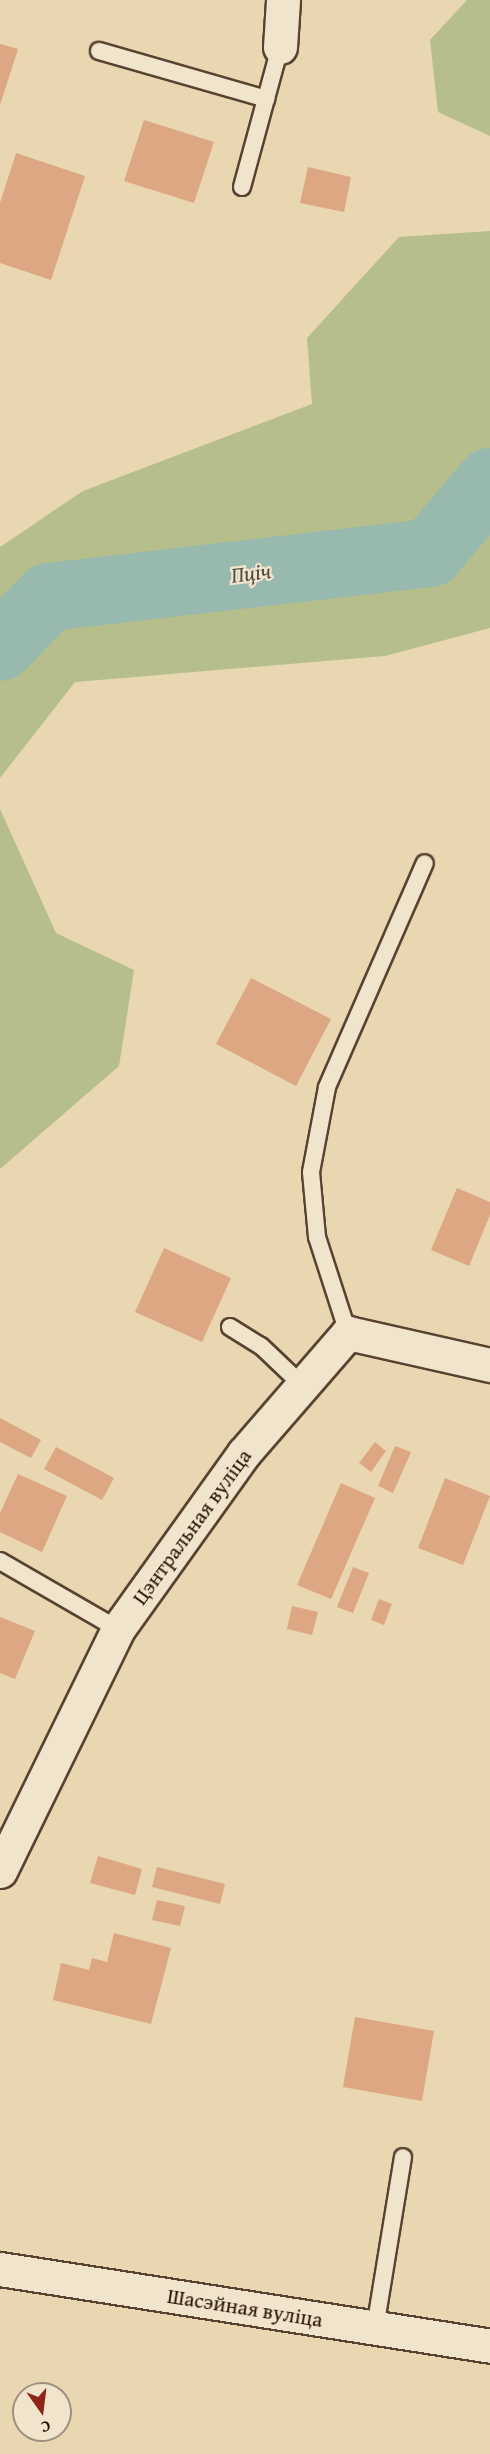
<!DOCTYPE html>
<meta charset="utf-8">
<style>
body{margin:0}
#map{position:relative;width:490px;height:2454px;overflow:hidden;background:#e8d7b1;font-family:"Gentium Book Plus",serif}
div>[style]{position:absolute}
.green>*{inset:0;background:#b6be8b}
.river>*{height:68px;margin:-34px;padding:0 34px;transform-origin:34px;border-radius:34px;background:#97b9ae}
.building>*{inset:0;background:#dca782}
.roads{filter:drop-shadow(2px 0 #594231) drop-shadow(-2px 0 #594231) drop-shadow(0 2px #594231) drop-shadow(0 -2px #594231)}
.lane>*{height:16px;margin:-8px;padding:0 8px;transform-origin:8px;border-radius:8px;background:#f0e5cc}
.street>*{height:33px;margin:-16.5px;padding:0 16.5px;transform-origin:16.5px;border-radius:16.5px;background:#f0e5cc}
.secondary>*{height:33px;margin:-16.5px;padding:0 16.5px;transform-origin:16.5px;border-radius:16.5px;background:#f0e5cc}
span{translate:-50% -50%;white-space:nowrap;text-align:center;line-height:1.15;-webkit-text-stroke:4.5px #f0e5cc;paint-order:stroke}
.street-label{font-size:21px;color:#291006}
.water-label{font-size:22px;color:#504b41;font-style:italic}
.north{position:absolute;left:12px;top:2382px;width:60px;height:60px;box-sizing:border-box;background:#f0e5cc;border:2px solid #a0907d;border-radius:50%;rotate:166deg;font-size:16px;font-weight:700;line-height:24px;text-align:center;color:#291006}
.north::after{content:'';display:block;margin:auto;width:21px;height:27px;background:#8f2418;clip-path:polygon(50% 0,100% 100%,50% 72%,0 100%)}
</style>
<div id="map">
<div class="green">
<div style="clip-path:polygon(467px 0,490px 0,490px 136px,438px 112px,430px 40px)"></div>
<div style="clip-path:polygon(490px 231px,490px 628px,385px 656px,75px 682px,0 778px,0 547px,83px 491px,312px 404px,307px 338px,399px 237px)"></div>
<div style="clip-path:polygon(0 809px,56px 933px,134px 970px,119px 1066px,0 1169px)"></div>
</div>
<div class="river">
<div style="left:0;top:647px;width:70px;rotate:-45.6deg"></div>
<div style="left:49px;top:597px;width:384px;rotate:-6.6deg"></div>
<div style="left:430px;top:553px;width:93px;rotate:-49.8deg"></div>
</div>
<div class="building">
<div style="clip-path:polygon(0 44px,18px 49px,0 105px)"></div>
<div style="clip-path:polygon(144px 120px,214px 142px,194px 203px,124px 181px)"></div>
<div style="clip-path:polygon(16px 153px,85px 176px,51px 280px,0 263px,0 203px)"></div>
<div style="clip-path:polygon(308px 167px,351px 177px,344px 212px,300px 203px)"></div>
<div style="clip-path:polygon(251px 978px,331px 1019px,296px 1086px,216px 1044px)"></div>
<div style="clip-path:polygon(457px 1188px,490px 1202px,490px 1215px,469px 1266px,431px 1250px)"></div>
<div style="clip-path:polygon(164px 1248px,231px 1278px,202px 1342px,135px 1312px)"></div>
<div style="clip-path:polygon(0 1418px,41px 1440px,31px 1458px,0 1442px)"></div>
<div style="clip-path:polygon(375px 1442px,386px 1451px,371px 1472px,359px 1463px)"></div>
<div style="clip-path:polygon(395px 1446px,411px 1452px,393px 1493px,378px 1486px)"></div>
<div style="clip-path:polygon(56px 1447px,114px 1478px,102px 1500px,44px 1469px)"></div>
<div style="clip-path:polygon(18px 1474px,67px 1496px,42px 1552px,0 1532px,0 1513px)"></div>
<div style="clip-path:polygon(445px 1478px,490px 1496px,463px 1565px,418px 1548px)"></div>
<div style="clip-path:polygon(341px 1483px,375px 1498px,331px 1599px,297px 1585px)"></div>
<div style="clip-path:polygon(353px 1567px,369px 1573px,353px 1613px,337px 1607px)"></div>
<div style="clip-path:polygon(379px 1599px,392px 1604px,384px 1625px,371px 1620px)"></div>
<div style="clip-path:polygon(292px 1606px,318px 1612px,312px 1635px,287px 1629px)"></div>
<div style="clip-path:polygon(0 1617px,35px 1631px,15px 1679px,0 1673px)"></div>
<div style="clip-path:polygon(98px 1856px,142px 1869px,135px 1895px,90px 1883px)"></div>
<div style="clip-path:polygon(157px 1867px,225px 1884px,220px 1904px,152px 1887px)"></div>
<div style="clip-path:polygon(157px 1900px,185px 1906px,180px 1926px,152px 1920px)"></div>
<div style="clip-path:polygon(114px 1933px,171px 1948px,151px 2024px,53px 2000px,61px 1963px,89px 1970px,92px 1958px,107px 1962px)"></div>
<div style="clip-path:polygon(355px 2017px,434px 2031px,422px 2101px,343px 2087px)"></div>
</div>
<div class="roads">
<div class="lane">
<div style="left:99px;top:51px;width:174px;rotate:16deg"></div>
<div style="left:242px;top:187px;width:145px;rotate:-74.8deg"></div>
<div style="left:230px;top:1327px;width:36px;rotate:32deg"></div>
<div style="left:261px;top:1346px;width:57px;rotate:43.6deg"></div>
<div style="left:348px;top:1333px;width:101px;rotate:-107.9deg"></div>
<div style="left:317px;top:1237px;width:65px;rotate:-95.3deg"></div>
<div style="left:311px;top:1172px;width:86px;rotate:-79.3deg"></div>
<div style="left:327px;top:1087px;width:244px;rotate:-66.4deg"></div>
<div style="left:0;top:1561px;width:136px;rotate:30deg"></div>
<div style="left:375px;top:2328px;width:173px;rotate:-80.7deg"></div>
</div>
<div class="street">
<div style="left:280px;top:47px;width:47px;rotate:-86.3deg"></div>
<div style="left:0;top:1871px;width:269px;rotate:-64deg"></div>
<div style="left:118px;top:1629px;width:216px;rotate:-54.4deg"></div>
<div style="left:244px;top:1453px;width:159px;rotate:-49.1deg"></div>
<div style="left:348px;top:1333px;width:146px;rotate:12.7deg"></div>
</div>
<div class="secondary">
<div style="left:0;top:2269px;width:496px;rotate:8.9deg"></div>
</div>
</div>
<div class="street-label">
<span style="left:192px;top:1527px;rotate:-54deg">Цэнтральная вуліца</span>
<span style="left:245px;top:2308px;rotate:9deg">Шасэйная вуліца</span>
</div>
<div class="water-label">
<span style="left:251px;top:573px;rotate:-7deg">Пціч</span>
</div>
<div class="north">С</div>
</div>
